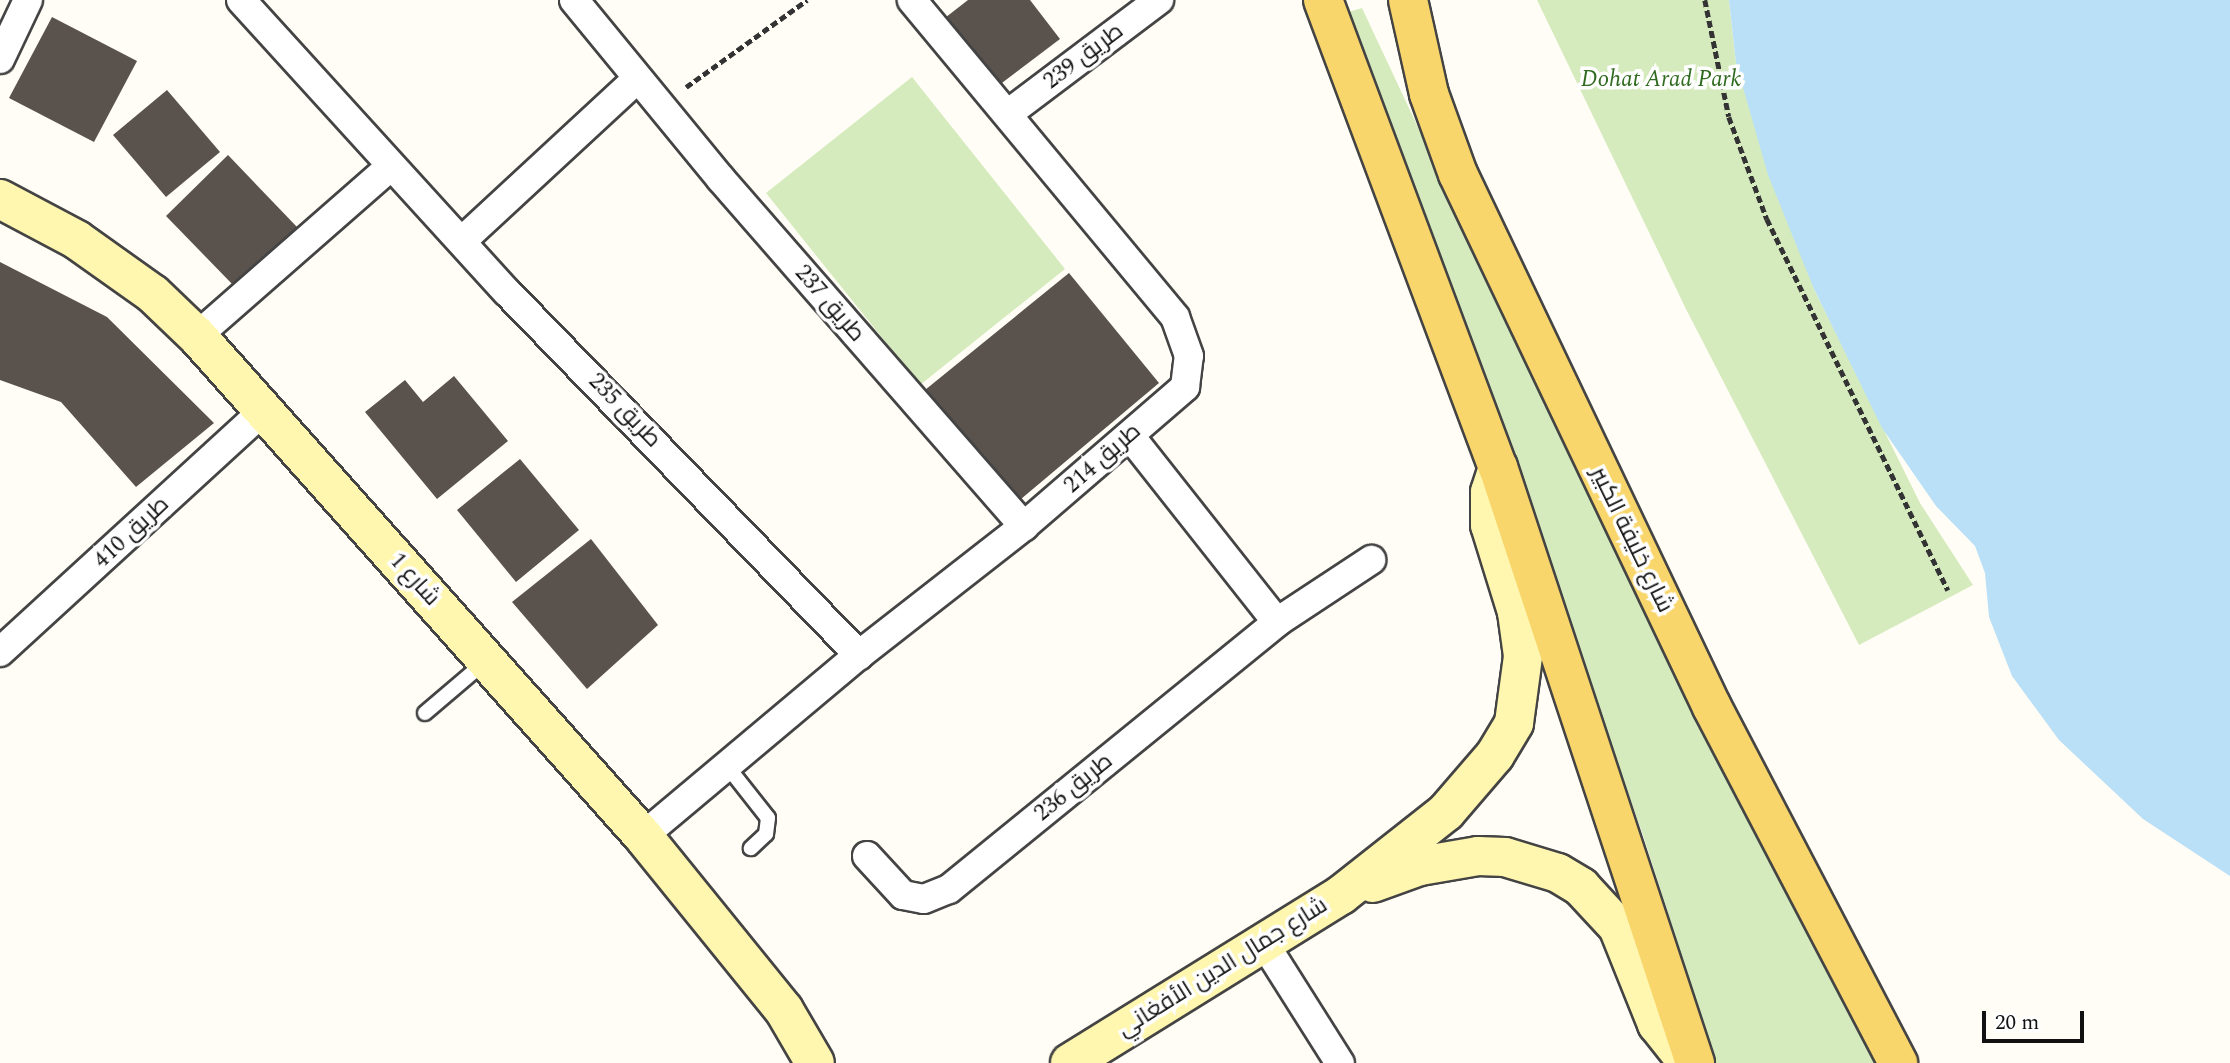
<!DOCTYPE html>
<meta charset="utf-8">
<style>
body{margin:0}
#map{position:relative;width:2230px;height:1063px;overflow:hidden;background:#fffdf5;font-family:Spectral,Cairo,serif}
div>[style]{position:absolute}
.green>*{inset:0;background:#d5ebbd}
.water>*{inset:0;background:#b9e0f7}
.building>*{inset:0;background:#5a524d}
.path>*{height:4.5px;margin-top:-2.25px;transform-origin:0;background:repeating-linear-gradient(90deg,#333 0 7px,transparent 0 10.5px)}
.roads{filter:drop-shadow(2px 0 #444) drop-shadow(-2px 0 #444) drop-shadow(0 2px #444) drop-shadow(0 -2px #444)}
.lane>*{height:14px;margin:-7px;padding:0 7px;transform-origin:7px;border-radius:7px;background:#fff}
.street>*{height:28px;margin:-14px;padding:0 14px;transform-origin:14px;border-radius:14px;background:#fff}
.secondary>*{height:38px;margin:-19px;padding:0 19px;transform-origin:19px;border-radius:19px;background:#fff6b0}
.primary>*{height:38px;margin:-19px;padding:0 19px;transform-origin:19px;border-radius:19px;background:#f9d66b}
span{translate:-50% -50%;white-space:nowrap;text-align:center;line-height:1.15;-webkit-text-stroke:7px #fff;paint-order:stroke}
.street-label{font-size:23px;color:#111}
.park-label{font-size:23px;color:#2f6b1f;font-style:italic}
.scale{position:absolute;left:1982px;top:1011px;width:102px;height:32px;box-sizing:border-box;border:4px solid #111;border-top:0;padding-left:9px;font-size:21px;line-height:24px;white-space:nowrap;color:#111;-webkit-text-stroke:5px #fff;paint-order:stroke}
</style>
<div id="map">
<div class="green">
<div style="clip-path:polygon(1537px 0,1729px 0,1736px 63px,1814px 289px,1920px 503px,1973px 585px,1859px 645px,1686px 309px)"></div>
<div style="clip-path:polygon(1362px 8px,1499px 300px,1877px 1063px,1716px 1063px,1643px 835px,1349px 12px)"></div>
<div style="clip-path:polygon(912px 77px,1065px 269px,920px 385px,766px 193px)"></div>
</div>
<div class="water">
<div style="clip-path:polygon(1729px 0,2230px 0,2230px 876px,2143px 819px,2059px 740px,2012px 676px,1989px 617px,1985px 573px,1975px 546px,1936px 506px,1882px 428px,1814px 289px,1768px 175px,1736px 63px)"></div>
</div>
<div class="building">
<div style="clip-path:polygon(968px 0,1030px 0,1060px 39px,994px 89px,941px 21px)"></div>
<div style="clip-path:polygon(52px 17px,137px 61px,94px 142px,9px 98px)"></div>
<div style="clip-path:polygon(167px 90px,220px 152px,166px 197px,113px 135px)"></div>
<div style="clip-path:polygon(228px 155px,297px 227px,235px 287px,166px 216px)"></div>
<div style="clip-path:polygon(0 262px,107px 317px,214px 423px,136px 487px,61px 402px,0 380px)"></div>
<div style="clip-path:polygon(1069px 273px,1159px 383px,1021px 499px,925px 390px)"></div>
<div style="clip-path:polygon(454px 376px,508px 441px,437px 499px,365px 412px,405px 380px,423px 402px)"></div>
<div style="clip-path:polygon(520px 459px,579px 530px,516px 582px,457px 510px)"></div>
<div style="clip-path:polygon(591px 539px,658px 625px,587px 689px,512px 602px)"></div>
</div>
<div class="path">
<div style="left:1705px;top:0;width:119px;rotate:78.4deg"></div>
<div style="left:1729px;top:117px;width:109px;rotate:69.6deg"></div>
<div style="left:1767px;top:219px;width:413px;rotate:64deg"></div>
<div style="left:686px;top:87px;width:149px;rotate:-35.7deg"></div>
</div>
<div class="roads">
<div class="lane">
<div style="left:425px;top:713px;width:79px;rotate:-40.4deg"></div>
<div style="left:727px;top:766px;width:66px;rotate:51.7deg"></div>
<div style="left:768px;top:818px;width:16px;rotate:97deg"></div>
<div style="left:766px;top:834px;width:21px;rotate:137deg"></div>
</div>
<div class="street">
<div style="left:241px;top:0;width:395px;rotate:47.7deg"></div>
<div style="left:507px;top:292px;width:506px;rotate:45.88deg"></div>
<div style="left:574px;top:0;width:232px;rotate:50.6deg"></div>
<div style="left:721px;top:179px;width:461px;rotate:48.9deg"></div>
<div style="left:0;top:59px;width:65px;rotate:-64.6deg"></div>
<div style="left:1009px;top:113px;width:188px;rotate:-37deg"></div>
<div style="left:463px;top:240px;width:236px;rotate:-42.8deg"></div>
<div style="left:197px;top:336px;width:258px;rotate:-41.2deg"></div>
<div style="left:1130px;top:436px;width:237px;rotate:51.7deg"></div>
<div style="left:0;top:652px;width:357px;rotate:-42.5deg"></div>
<div style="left:643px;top:836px;width:282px;rotate:-40deg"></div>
<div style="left:859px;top:655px;width:209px;rotate:-38deg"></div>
<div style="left:1024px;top:526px;width:213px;rotate:-40.8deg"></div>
<div style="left:1185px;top:387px;width:31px;rotate:-83deg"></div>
<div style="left:1189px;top:356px;width:41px;rotate:-109.7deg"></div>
<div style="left:1175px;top:317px;width:412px;rotate:-129.7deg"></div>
<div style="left:867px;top:856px;width:53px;rotate:47.3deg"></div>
<div style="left:903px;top:895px;width:21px;rotate:11deg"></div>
<div style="left:924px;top:899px;width:27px;rotate:-22deg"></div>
<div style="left:949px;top:889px;width:423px;rotate:-39.1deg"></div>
<div style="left:1277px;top:622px;width:113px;rotate:-33.4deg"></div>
<div style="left:1264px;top:943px;width:142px;rotate:57.7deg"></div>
</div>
<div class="secondary">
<div style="left:0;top:199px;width:87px;rotate:28deg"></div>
<div style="left:77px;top:240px;width:93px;rotate:35.4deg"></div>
<div style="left:153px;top:294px;width:61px;rotate:43.7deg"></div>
<div style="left:197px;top:336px;width:670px;rotate:48.27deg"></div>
<div style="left:643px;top:836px;width:224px;rotate:51deg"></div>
<div style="left:784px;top:1010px;width:61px;rotate:59.7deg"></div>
<div style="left:1373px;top:883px;width:50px;rotate:-19.9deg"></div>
<div style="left:1420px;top:866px;width:59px;rotate:-9.8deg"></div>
<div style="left:1478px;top:856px;width:27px;rotate:2deg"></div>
<div style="left:1505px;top:857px;width:55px;rotate:16.8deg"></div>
<div style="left:1558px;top:873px;width:27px;rotate:31deg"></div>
<div style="left:1581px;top:887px;width:54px;rotate:47.2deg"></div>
<div style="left:1618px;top:927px;width:105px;rotate:68.1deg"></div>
<div style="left:1657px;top:1024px;width:50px;rotate:51.5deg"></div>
<div style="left:1070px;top:1063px;width:319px;rotate:-31.8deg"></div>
<div style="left:1341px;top:895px;width:134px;rotate:-38.3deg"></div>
<div style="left:1446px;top:812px;width:75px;rotate:-49.3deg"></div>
<div style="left:1495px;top:755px;width:37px;rotate:-59deg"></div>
<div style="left:1514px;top:723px;width:68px;rotate:-82.3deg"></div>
<div style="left:1523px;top:656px;width:44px;rotate:-97.8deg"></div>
<div style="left:1517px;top:612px;width:91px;rotate:-107.2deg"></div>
<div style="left:1490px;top:525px;width:33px;rotate:-90deg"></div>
<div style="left:1490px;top:492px;width:26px;rotate:-72deg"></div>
</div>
<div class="primary">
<div style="left:1323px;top:0;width:499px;rotate:69.5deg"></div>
<div style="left:1498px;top:467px;width:628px;rotate:71.71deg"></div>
<div style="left:1408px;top:0;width:96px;rotate:77.4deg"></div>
<div style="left:1429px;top:94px;width:85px;rotate:70.1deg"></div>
<div style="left:1458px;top:174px;width:590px;rotate:64.52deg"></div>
<div style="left:1712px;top:707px;width:402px;rotate:62.4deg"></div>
</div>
</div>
<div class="street-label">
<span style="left:1084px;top:57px;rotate:-37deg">طريق 239</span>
<span style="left:829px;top:304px;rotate:49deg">طريق 237</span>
<span style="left:624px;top:411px;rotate:46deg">طريق 235</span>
<span style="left:1103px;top:459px;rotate:-41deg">طريق 214</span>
<span style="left:132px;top:533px;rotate:-43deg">طريق 410</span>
<span style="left:1631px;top:540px;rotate:64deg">شارع خليفة الكبير</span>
<span style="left:414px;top:580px;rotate:48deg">شارع 1</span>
<span style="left:1074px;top:788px;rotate:-39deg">طريق 236</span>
<span style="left:1223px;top:968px;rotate:-32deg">شارع جمال الدين الأفغاني</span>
</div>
<div class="park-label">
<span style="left:1661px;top:80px">Dohat Arad Park</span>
</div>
<div class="scale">20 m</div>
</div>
